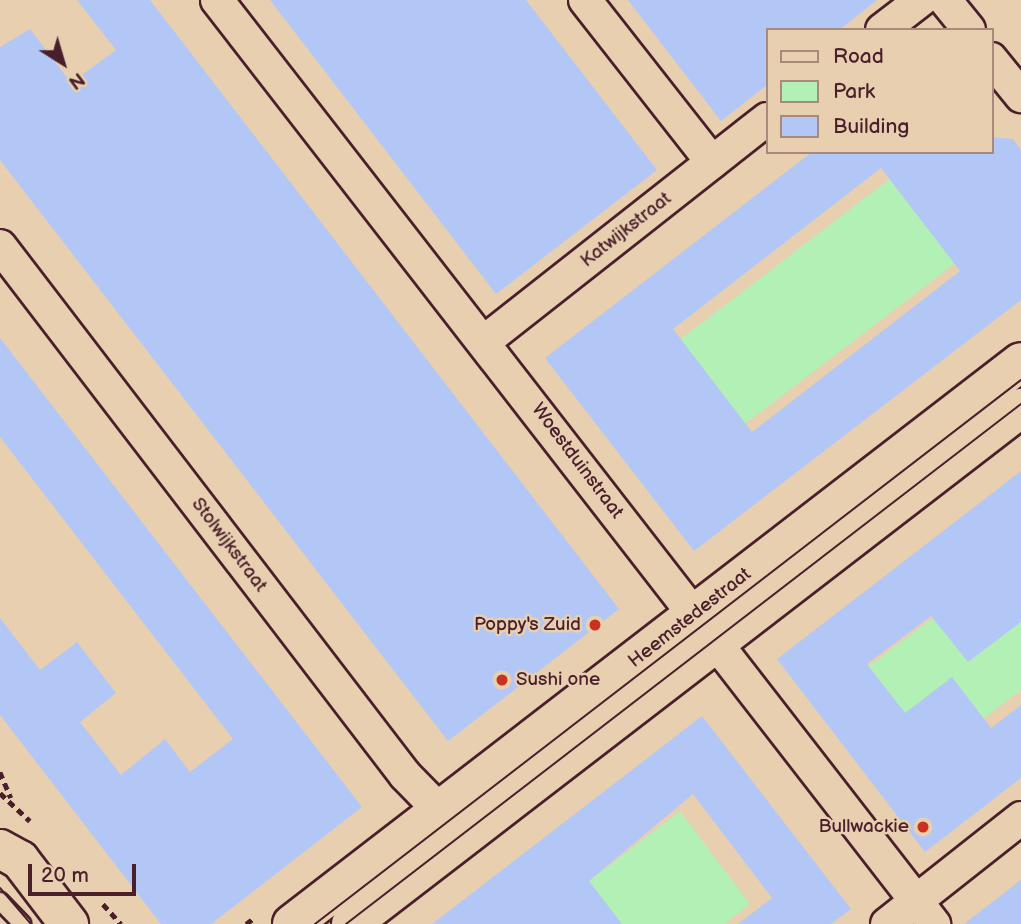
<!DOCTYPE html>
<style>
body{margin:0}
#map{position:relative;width:1021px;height:924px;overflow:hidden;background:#e7cfb0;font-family:"Balsamiq Sans",sans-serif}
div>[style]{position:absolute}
.green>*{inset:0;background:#b2f0b6}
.building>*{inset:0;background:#b3c7f6}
.path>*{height:4.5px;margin-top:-2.25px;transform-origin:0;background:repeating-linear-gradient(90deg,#4a1f2b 0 7px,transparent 0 12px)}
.roads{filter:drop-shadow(2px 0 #4a1f2b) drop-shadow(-2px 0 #4a1f2b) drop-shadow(0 2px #4a1f2b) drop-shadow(0 -2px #4a1f2b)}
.lane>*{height:16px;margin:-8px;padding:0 8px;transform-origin:8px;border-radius:8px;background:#e7cfb0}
.street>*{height:32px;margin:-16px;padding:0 16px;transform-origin:16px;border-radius:16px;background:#e7cfb0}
.secondary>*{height:38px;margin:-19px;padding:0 19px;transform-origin:19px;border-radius:19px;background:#e7cfb0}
.tram>*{height:2px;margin:-1px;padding:0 1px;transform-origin:1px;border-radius:1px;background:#4a1f2b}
.dots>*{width:19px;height:19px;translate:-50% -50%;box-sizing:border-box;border:4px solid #e7cfb0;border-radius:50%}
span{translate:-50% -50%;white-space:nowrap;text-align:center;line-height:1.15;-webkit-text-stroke:5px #e7cfb0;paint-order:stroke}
.street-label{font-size:19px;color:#4a1f2b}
.poi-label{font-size:19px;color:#4a1f2b}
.right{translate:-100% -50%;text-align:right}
.left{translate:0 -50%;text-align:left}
.legend{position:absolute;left:766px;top:28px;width:228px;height:126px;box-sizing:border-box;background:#e7cfb0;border:2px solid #a8897b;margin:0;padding:9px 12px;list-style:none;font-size:21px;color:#4a1f2b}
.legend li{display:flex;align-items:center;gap:14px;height:35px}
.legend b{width:35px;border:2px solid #a8897b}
.north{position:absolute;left:28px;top:28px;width:70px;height:70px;-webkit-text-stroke:5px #e7cfb0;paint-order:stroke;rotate:143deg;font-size:19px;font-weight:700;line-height:28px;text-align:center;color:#4a1f2b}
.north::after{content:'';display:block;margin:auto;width:24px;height:32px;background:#4a1f2b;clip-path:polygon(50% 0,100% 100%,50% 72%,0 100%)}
.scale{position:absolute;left:28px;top:864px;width:108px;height:32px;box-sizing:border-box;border:4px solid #4a1f2b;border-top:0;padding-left:9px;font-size:21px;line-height:24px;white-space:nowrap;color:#4a1f2b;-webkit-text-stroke:5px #e7cfb0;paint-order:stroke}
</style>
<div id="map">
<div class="green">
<div style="clip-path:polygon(917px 158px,983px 242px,703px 456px,635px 374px)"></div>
<div style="clip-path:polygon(1021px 552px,1021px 690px,932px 758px,865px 669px)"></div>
<div style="clip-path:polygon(680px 811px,750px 904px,724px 924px,533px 924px)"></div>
</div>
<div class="building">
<div style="clip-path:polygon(77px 0,150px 0,619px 609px,448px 741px,0 160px,0 47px,30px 29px,71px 83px,116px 50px)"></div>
<div style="clip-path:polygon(270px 0,526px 0,657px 170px,496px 294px)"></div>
<div style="clip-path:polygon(628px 0,877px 0,839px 30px,767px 30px,767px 85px,721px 121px)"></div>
<div style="clip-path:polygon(evenodd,991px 137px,1013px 139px,1021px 150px,1021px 300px,694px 551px,545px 358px,812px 152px,991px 152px,991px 137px,881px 168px,960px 271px,752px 432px,673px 329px,881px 168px)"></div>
<div style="clip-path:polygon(0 338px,362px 807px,211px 924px,161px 924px,0 715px,0 618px,40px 670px,77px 642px,116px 693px,80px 722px,121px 775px,165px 739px,190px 772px,233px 739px,0 437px)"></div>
<div style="clip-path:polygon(1021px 471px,1021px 622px,968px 662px,931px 616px,867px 664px,905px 713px,952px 677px,991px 728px,1021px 705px,1021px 778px,925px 852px,777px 659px)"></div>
<div style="clip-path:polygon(702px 716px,851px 909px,831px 924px,738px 924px,772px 898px,693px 794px,589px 881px,622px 924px,432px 924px)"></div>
<div style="clip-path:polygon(1021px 880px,1021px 924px,964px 924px)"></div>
</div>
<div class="path">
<div style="left:0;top:772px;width:28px;rotate:67deg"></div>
<div style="left:0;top:793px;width:41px;rotate:43deg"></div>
<div style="left:103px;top:904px;width:27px;rotate:48deg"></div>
<div style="left:246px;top:924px;width:11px;rotate:-38deg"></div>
</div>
<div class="roads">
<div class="lane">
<div style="left:0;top:901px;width:32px;rotate:46deg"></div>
</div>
<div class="street">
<div style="left:217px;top:0;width:1170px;rotate:52.19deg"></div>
<div style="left:585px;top:0;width:206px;rotate:51.9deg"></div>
<div style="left:945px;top:0;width:38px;rotate:51deg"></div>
<div style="left:882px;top:30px;width:49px;rotate:-37.6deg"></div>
<div style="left:991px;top:59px;width:48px;rotate:51deg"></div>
<div style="left:0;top:246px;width:666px;rotate:52.56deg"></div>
<div style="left:405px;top:775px;width:71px;rotate:45.6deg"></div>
<div style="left:485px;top:341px;width:359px;rotate:-38.2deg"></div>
<div style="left:887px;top:924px;width:171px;rotate:-38.3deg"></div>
</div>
<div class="secondary">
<div style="left:0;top:849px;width:23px;rotate:29deg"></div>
<div style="left:20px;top:860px;width:81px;rotate:52.6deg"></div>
<div style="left:292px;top:924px;width:920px;rotate:-37.63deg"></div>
<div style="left:351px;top:924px;width:846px;rotate:-37.6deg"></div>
</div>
</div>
<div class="tram">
<div style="left:0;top:888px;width:48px;rotate:49.3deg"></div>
<div style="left:315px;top:924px;width:891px;rotate:-37.62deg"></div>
<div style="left:346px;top:924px;width:852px;rotate:-37.61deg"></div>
</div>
<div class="dots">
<div style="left:595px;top:625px;background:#c8321e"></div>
<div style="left:502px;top:680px;background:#c8321e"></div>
<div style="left:923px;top:827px;background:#c8321e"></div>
</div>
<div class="street-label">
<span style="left:626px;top:230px;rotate:-38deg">Katwijkstraat</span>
<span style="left:577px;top:461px;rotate:53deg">Woestduinstraat</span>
<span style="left:229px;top:545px;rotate:53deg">Stolwijkstraat</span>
<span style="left:690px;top:618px;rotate:-38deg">Heemstedestraat</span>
</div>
<div class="poi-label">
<span class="right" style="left:581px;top:625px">Poppy's Zuid</span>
<span class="left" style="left:516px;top:680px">Sushi one</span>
<span class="right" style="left:909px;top:827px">Bullwackie</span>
</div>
<ul class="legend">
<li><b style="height:9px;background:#e7cfb0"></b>Road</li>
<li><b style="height:19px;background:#b2f0b6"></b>Park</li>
<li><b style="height:19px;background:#b3c7f6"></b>Building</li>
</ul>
<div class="north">N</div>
<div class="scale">20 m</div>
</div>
